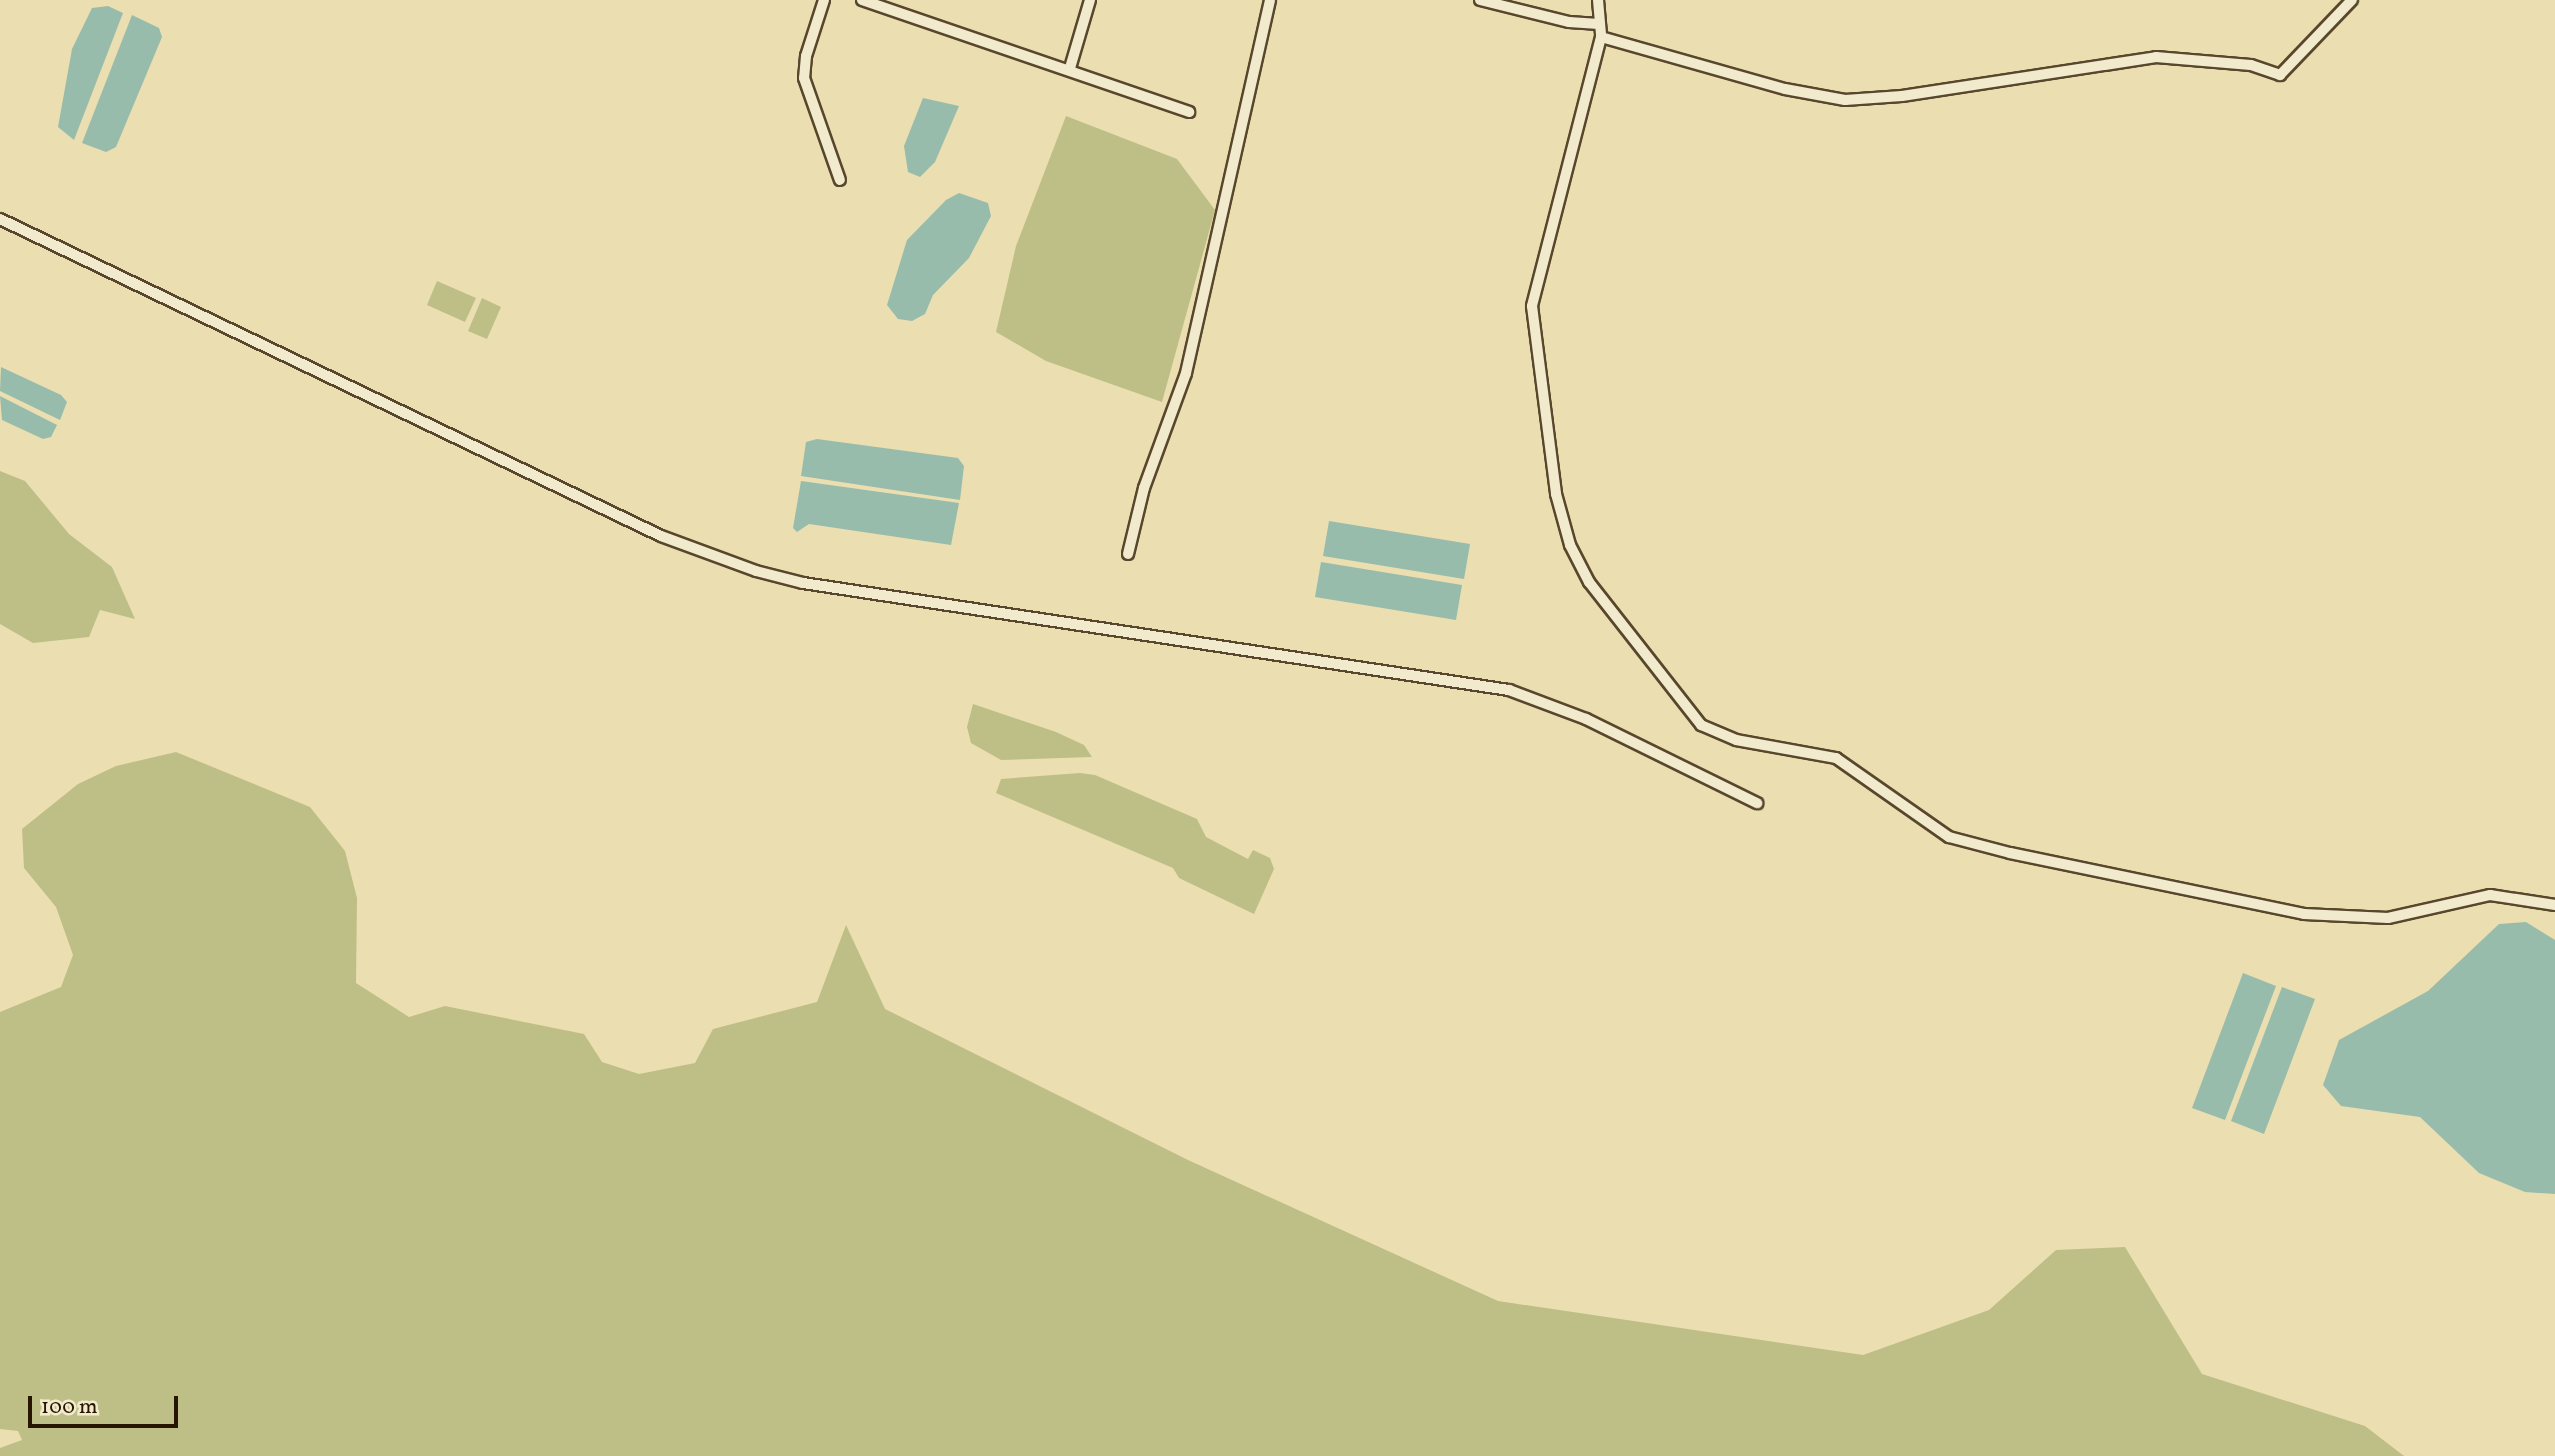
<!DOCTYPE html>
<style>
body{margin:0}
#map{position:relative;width:2555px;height:1456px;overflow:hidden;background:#ebdeb0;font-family:Vollkorn,serif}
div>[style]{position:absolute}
.green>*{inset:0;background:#bebf87}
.water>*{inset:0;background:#98bcac}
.roads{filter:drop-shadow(2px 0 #58472c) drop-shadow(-2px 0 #58472c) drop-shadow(0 2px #58472c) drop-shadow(0 -2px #58472c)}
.street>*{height:10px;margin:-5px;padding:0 5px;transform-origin:5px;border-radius:5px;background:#f2eacc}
span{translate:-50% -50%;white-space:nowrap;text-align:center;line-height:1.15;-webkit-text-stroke:6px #f2eacc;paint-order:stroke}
.scale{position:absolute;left:28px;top:1396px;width:150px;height:32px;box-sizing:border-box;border:4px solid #271500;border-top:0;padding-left:9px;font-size:21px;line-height:24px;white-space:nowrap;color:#271500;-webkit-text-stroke:5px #f2eacc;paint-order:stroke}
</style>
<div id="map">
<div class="green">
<div style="clip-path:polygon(1066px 116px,1177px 159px,1215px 210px,1162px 402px,1046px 361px,996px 332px,1016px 246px)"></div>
<div style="clip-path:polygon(437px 281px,476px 298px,465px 322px,427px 305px)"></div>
<div style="clip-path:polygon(482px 298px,501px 307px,487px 339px,468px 331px)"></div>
<div style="clip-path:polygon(0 471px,25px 481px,69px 534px,112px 567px,135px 619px,100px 610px,89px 637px,33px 643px,0 624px)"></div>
<div style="clip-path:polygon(973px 704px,1056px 732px,1084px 745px,1092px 757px,1001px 760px,971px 743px,967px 727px)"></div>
<div style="clip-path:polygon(176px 752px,310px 807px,345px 851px,357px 898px,356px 983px,409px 1017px,445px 1006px,584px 1034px,602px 1062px,639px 1074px,695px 1063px,713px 1029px,817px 1002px,846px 925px,885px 1009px,1188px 1160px,1498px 1301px,1863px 1355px,1989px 1310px,2056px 1250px,2125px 1247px,2202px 1374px,2365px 1426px,2404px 1456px,0 1456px,0 1448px,22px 1440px,18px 1431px,0 1429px,0 1012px,61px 987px,73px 955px,56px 907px,24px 868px,22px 829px,78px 784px,116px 766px)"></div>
<div style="clip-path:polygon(1080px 773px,1095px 775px,1197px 819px,1206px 837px,1248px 859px,1253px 850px,1270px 858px,1274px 869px,1254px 914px,1179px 878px,1173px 868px,996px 793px,1001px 779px)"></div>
</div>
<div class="water">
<div style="clip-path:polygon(108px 6px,123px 13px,74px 140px,58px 127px,72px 49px,92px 8px)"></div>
<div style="clip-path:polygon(132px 15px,159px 28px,162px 37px,116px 147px,106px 152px,82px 143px)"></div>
<div style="clip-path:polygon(923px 98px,959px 106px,935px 162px,920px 177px,908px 172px,904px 146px)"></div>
<div style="clip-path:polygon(959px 193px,988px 203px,991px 216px,969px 258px,933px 295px,925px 314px,912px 321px,898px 319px,887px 305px,907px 240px,946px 200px)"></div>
<div style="clip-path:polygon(1px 367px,61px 395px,67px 402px,60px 420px,0 391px)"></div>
<div style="clip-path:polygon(0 396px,57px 425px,51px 437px,43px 439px,2px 420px)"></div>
<div style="clip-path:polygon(817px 439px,958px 458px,964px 466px,960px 500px,801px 476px,806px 442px)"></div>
<div style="clip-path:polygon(801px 481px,959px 503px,951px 545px,809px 524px,797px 532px,793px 528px)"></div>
<div style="clip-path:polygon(1329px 521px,1470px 544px,1464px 579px,1323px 556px)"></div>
<div style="clip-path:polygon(1321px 562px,1462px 585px,1456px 620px,1315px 597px)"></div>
<div style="clip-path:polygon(2526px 922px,2555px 940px,2555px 1194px,2525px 1192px,2479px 1173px,2420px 1117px,2341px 1106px,2323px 1085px,2339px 1040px,2428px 991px,2499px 924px)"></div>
<div style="clip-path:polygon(2243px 973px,2276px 986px,2225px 1120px,2192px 1108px)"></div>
<div style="clip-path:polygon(2282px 987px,2315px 999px,2264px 1134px,2231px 1121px)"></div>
</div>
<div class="roads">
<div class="street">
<div style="left:824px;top:0;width:59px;rotate:107.8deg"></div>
<div style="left:806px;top:56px;width:22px;rotate:95deg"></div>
<div style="left:804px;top:78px;width:108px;rotate:70.6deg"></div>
<div style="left:862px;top:0;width:346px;rotate:18.9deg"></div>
<div style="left:1480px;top:0;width:92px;rotate:13.9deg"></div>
<div style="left:1569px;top:22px;width:30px;rotate:4deg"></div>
<div style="left:1598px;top:0;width:37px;rotate:85deg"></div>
<div style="left:1601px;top:37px;width:278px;rotate:104.4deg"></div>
<div style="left:1532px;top:306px;width:190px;rotate:82.7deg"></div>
<div style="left:1556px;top:494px;width:53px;rotate:74.6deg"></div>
<div style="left:1570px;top:545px;width:42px;rotate:62.8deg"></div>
<div style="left:1589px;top:582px;width:182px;rotate:51.9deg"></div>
<div style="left:1701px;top:725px;width:38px;rotate:23deg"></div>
<div style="left:1736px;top:740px;width:102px;rotate:10.2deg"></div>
<div style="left:1836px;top:758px;width:138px;rotate:35deg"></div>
<div style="left:1949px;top:837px;width:63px;rotate:14.7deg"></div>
<div style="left:2010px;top:853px;width:300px;rotate:11.7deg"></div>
<div style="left:2304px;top:914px;width:84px;rotate:2.7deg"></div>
<div style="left:2388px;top:918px;width:105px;rotate:-12.7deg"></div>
<div style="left:2490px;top:895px;width:66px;rotate:8.7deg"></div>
<div style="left:1601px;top:37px;width:191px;rotate:15.8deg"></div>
<div style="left:1785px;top:89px;width:61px;rotate:10.4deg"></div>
<div style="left:1845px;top:100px;width:57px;rotate:-4deg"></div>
<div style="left:1902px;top:96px;width:257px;rotate:-8.7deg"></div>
<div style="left:2156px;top:57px;width:95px;rotate:4.8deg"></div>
<div style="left:2251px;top:65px;width:31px;rotate:19deg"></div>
<div style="left:2280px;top:75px;width:104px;rotate:-46.2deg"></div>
<div style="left:1070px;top:68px;width:71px;rotate:-73.6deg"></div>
<div style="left:0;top:219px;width:733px;rotate:25.62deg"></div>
<div style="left:661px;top:536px;width:101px;rotate:20.2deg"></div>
<div style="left:756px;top:571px;width:49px;rotate:14.3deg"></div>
<div style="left:803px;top:583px;width:714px;rotate:8.62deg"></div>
<div style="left:1509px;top:690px;width:82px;rotate:20.6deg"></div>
<div style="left:1586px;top:719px;width:191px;rotate:26.2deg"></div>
<div style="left:1128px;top:554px;width:68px;rotate:-76.4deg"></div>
<div style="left:1144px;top:488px;width:122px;rotate:-69.9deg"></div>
<div style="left:1186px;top:373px;width:382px;rotate:-77.3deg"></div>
</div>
</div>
<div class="scale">100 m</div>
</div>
